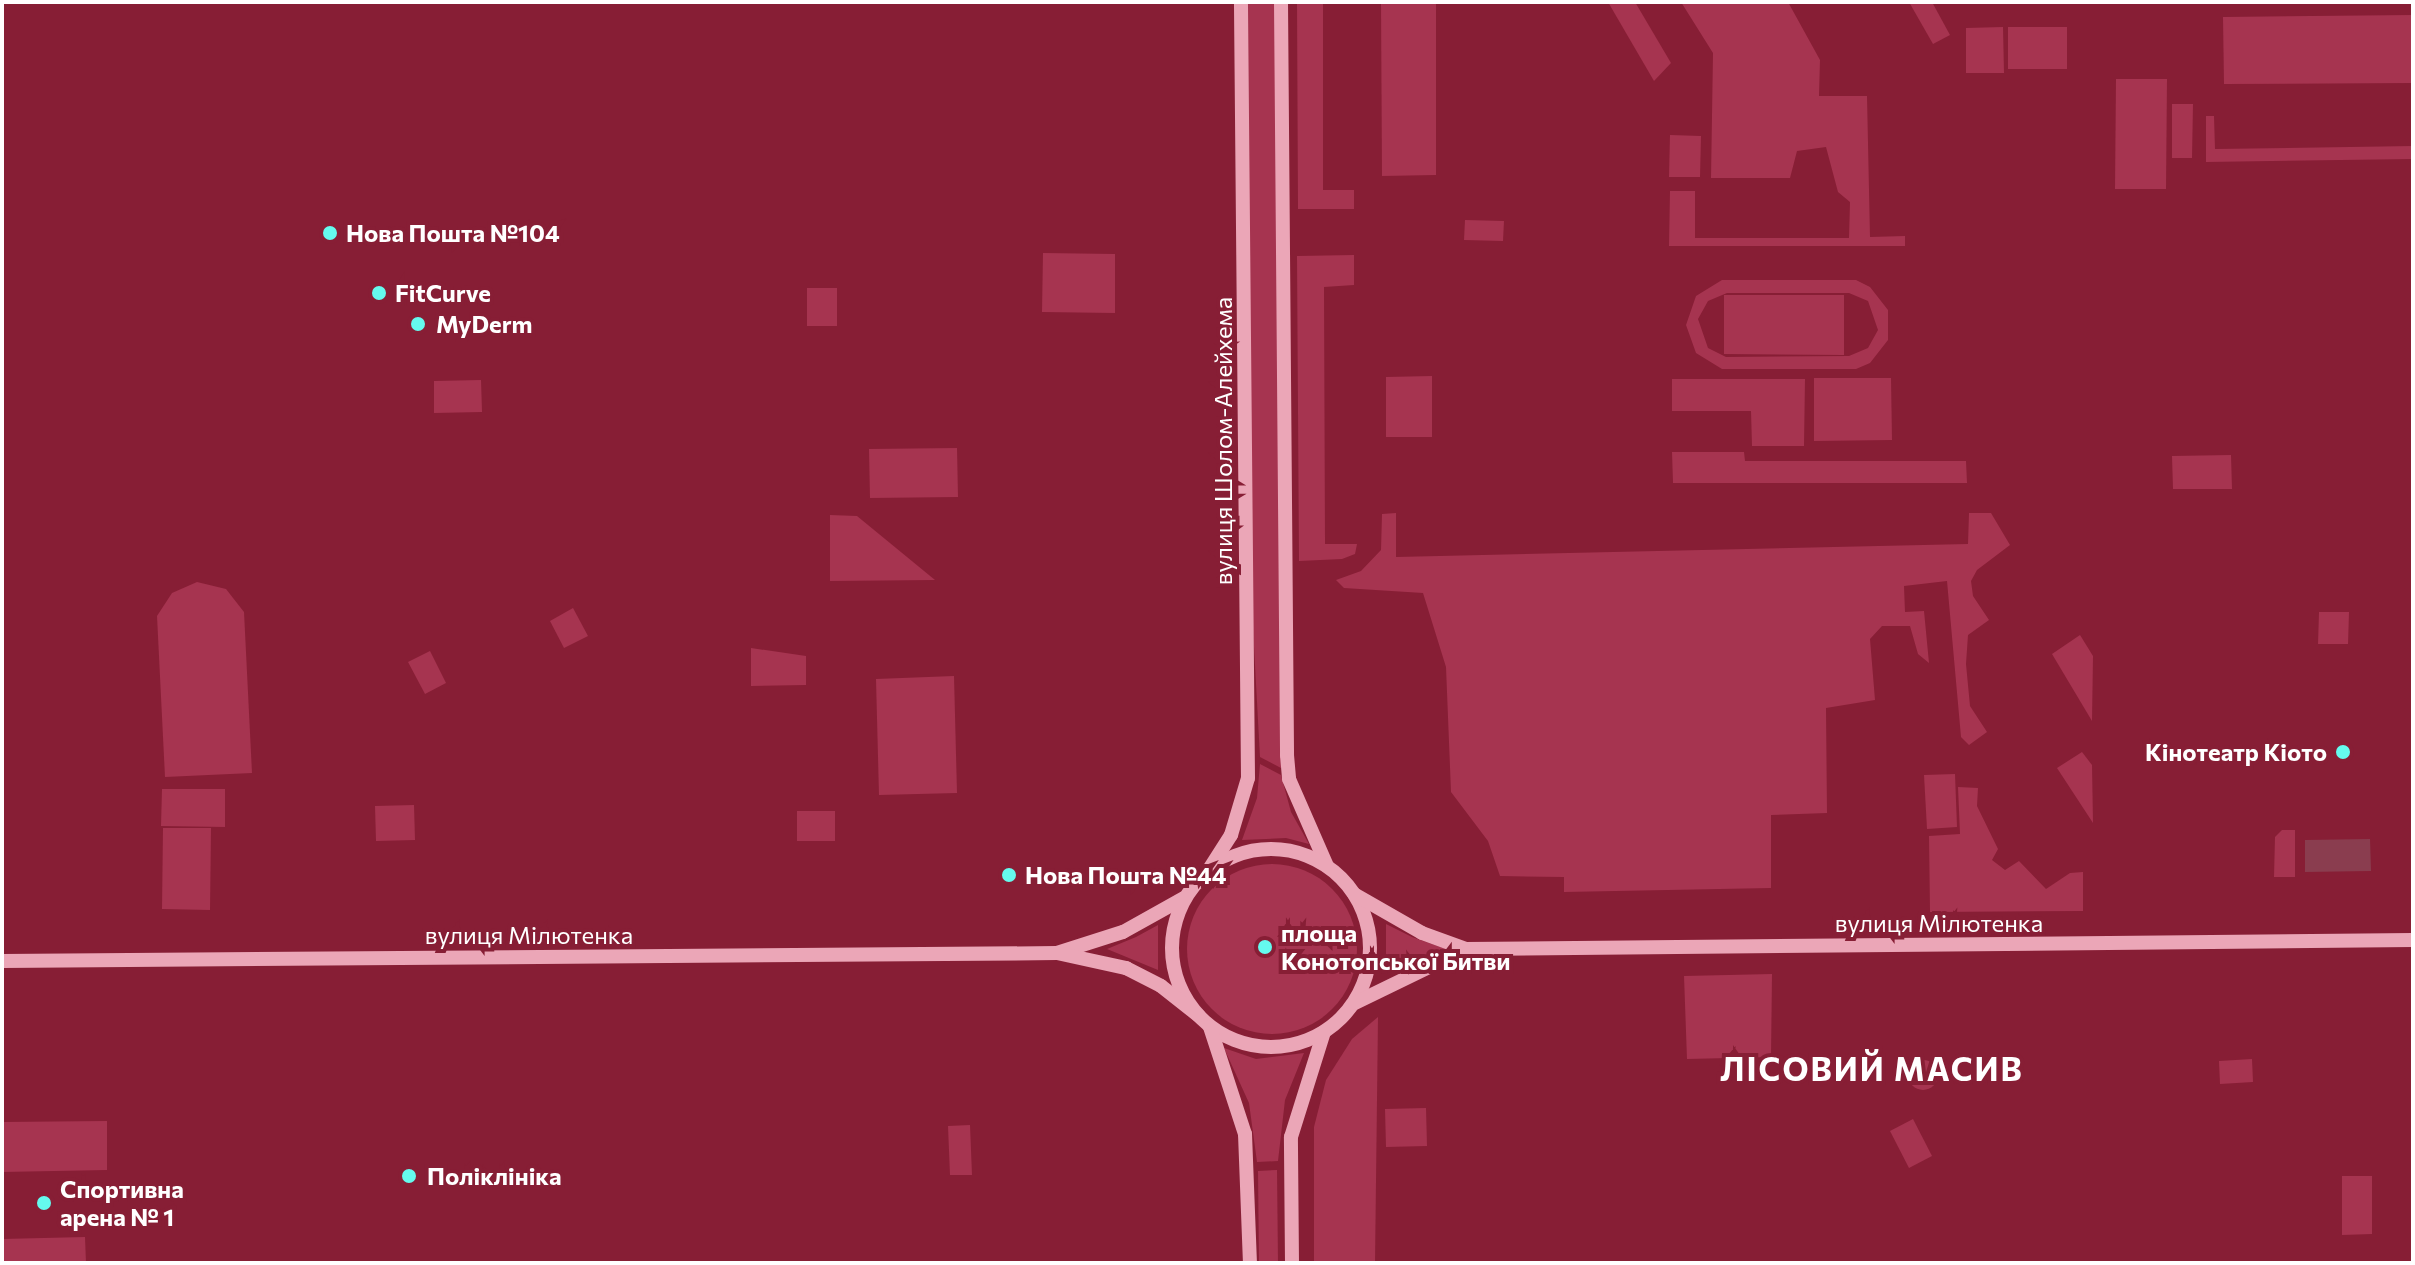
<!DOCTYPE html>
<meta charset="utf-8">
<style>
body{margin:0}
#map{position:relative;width:2415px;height:1265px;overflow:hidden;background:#871e35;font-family:Commissioner,sans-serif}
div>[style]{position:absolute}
.green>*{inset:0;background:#a63450}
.round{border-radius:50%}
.water>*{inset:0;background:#8a3d4f}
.tertiary>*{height:14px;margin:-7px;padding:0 7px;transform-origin:7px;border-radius:7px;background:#eba6b7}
.tertiary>.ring{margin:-7px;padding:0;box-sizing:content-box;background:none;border:14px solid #eba6b7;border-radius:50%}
.dots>*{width:22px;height:22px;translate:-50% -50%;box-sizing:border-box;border:4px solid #871e35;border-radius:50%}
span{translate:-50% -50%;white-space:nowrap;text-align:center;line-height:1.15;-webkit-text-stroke:8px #871e35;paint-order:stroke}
.poi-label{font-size:24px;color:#fff;font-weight:700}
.left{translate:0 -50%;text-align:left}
.right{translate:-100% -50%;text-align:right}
.street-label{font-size:24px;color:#fff}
.district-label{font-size:32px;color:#fff;font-weight:700;letter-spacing:2px}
.frame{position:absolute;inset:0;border:4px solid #fff;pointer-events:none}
</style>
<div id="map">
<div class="green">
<div style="clip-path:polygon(1241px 2px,1281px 2px,1281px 768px,1260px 757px,1244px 463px)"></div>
<div style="clip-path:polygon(1297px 2px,1323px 2px,1323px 190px,1354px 190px,1354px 209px,1298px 209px)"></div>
<div style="clip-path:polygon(1381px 2px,1436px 2px,1436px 175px,1382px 176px)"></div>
<div style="clip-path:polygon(1608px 2px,1635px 2px,1671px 63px,1654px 81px)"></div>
<div style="clip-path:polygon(1681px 2px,1788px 2px,1820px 60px,1819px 96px,1867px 96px,1870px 237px,1905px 236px,1905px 246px,1669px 246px,1670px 191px,1695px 191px,1695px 238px,1849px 238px,1850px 202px,1838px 192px,1826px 147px,1797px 151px,1790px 178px,1711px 178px,1713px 53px)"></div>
<div style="clip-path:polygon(1909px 2px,1932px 2px,1950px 35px,1933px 44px)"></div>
<div style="clip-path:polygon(2413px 15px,2413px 83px,2224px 84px,2223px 17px)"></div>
<div style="clip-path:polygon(2003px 27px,2004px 73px,1966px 73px,1966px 28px)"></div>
<div style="clip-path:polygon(2008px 27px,2067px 27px,2067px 69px,2008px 69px)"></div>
<div style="clip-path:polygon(2116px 79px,2167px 79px,2166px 189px,2115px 189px)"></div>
<div style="clip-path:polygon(2172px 104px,2193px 104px,2192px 158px,2172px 158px)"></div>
<div style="clip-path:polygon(2206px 116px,2214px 116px,2215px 149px,2413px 146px,2413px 159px,2206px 162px)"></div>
<div style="clip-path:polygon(1670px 135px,1701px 136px,1700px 177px,1669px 177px)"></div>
<div style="clip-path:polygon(1465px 220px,1504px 221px,1503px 241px,1464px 240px)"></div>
<div style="clip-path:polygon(1043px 253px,1115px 254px,1115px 313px,1042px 312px)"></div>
<div style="clip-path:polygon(1354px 255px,1354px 285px,1324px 287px,1325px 544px,1357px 544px,1355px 554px,1342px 559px,1299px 561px,1297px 256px)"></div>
<div style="clip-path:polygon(evenodd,1722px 280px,1856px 280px,1870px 287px,1888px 310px,1888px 340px,1870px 363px,1856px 369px,1722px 369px,1696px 353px,1686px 325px,1696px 296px,1722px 280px,1727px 293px,1849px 293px,1868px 301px,1878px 330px,1868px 348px,1849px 356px,1726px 357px,1708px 348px,1698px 319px,1708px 301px,1727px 293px)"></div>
<div style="clip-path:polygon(807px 288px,837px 288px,837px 326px,807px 326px)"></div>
<div style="clip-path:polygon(1724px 295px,1844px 295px,1844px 355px,1724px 354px)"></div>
<div style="clip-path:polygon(1432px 376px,1432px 437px,1386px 437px,1386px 377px)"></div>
<div style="clip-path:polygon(1814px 378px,1891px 378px,1892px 440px,1814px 441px)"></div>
<div style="clip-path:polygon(1672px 379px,1805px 379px,1804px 446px,1752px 446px,1751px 411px,1672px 411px)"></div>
<div style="clip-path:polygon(481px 380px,482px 412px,434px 413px,434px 381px)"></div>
<div style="clip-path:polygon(957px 448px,958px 497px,870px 498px,869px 449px)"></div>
<div style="clip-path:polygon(1672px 452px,1744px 452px,1745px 461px,1966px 461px,1967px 483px,1673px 483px)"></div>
<div style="clip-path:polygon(2231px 455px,2232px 489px,2173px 489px,2172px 456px)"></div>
<div style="clip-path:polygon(1396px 513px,1396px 557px,1968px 544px,1969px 513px,1991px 513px,2010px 545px,1977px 570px,1971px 581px,1973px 596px,1989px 620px,1968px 635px,1966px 664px,1970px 706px,1987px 732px,1969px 745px,1961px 737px,1947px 581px,1904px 586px,1905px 612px,1924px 611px,1929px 663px,1918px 654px,1910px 626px,1882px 626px,1870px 639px,1875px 700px,1826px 708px,1827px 813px,1771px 815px,1771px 888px,1564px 892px,1564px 877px,1500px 876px,1488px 841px,1451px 792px,1446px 667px,1423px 593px,1344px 588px,1336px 580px,1361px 571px,1381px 550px,1382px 514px)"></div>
<div style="clip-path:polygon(830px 515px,857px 516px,935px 580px,830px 581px)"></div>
<div style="clip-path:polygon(197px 582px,226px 589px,244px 612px,252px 773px,165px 777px,157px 616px,172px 593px)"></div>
<div style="clip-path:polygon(573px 608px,588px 636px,564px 648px,550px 621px)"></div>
<div style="clip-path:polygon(2319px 612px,2349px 612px,2348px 644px,2318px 644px)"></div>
<div style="clip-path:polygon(2080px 635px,2093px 656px,2092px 721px,2052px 654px)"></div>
<div style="clip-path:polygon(751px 648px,806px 656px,806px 685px,751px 686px)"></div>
<div style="clip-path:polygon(430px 651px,446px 683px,425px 694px,408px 662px)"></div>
<div style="clip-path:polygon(954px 676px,957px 793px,879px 795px,876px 679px)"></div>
<div style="clip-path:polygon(2082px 752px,2092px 765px,2093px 823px,2057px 768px)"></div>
<div style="clip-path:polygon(1260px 764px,1281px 775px,1291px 812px,1309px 844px,1286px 838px,1242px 840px,1257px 798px)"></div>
<div style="clip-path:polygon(1955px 774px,1957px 827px,1927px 829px,1924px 775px)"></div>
<div style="clip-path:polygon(1958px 787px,1978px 788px,1977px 806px,1998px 849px,1992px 860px,2005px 870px,2019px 861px,2046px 889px,2070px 873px,2083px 872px,2083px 911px,1930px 912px,1929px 836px,1960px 834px)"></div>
<div style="clip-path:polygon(162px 789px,225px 789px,225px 827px,161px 826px)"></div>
<div style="clip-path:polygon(414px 805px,415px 840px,376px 841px,375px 806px)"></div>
<div style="clip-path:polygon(797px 811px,835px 811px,835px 841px,797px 841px)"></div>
<div style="clip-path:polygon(163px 828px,211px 828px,210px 910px,162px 909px)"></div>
<div style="clip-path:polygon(2282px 830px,2295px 830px,2295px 877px,2274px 877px,2275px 837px)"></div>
<div class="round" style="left:1187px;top:864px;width:170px;height:170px"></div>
<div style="clip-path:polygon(1386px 924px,1412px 937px,1446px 949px,1386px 971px)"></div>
<div style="clip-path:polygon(1158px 925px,1158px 970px,1107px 949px,1136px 937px)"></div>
<div style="clip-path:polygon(1772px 974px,1771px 1057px,1687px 1059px,1684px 976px)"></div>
<div style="clip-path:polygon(1378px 1017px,1375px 1263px,1314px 1263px,1314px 1127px,1326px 1080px,1352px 1039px)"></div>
<div style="clip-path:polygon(1224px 1048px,1256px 1059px,1304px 1053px,1285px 1100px,1278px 1161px,1257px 1162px,1249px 1103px)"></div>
<div style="clip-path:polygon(2252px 1059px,2253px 1082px,2220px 1084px,2219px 1061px)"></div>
<div class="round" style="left:1908px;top:1060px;width:30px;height:30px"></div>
<div style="clip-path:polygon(1426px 1108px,1427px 1146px,1386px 1147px,1385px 1109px)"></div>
<div style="clip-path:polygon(1913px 1119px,1932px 1156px,1909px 1168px,1890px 1131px)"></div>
<div style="clip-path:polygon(107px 1121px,107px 1170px,2px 1172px,2px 1122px)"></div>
<div style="clip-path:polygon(970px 1125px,972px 1175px,950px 1175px,948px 1126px)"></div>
<div style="clip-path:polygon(1277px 1170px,1278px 1263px,1259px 1263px,1258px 1171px)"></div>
<div style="clip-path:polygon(2342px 1176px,2372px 1176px,2372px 1234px,2342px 1235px)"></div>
<div style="clip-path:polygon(85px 1237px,86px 1263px,2px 1263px,2px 1239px)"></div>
</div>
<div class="water">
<div style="clip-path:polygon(2370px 839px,2371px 871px,2305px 872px,2305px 840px)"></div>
</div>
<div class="tertiary">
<div style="left:1281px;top:2px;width:753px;rotate:89.54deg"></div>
<div style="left:1287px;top:755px;width:24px;rotate:85deg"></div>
<div style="left:1289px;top:779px;width:95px;rotate:66.4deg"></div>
<div class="ring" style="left:1172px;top:849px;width:184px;height:184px"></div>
<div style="left:1208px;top:871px;width:43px;rotate:-57.4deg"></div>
<div style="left:1231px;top:835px;width:59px;rotate:-73.4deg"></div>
<div style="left:1248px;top:778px;width:776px;rotate:-90.52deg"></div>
<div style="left:1354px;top:894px;width:78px;rotate:29.8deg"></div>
<div style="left:1422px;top:933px;width:47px;rotate:20deg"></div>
<div style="left:1466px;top:949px;width:947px;rotate:-0.54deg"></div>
<div style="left:1057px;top:953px;width:69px;rotate:-17.7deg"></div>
<div style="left:1123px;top:932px;width:70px;rotate:-29.1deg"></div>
<div style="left:2px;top:961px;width:1055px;rotate:-0.43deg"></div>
<div style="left:1057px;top:953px;width:71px;rotate:12.3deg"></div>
<div style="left:1126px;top:968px;width:39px;rotate:27deg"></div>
<div style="left:1161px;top:986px;width:48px;rotate:38.3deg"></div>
<div style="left:1355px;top:1003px;width:123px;rotate:-25.9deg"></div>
<div style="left:1210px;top:1027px;width:113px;rotate:71.9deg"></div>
<div style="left:1245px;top:1134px;width:129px;rotate:87.8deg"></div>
<div style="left:1292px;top:1263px;width:126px;rotate:-90.5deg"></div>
<div style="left:1291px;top:1137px;width:110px;rotate:-72.6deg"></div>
</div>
<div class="dots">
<div style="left:330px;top:233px;background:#65faee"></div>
<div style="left:379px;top:293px;background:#65faee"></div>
<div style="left:418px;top:324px;background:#65faee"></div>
<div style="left:2343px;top:752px;background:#65faee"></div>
<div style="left:1009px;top:875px;background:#65faee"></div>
<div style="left:1265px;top:947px;background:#65faee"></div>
<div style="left:409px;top:1176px;background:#65faee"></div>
<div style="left:44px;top:1203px;background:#65faee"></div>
</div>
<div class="poi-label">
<span class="left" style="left:346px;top:233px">Нова Пошта №104</span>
<span class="left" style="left:395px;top:293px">FitCurve</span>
<span class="left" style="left:436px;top:324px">MyDerm</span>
<span class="right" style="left:2327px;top:752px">Кінотеатр Кіото</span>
<span class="left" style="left:1025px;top:875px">Нова Пошта №44</span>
<span class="left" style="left:1281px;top:947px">площа<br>Конотопської Битви</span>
<span class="left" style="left:427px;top:1176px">Поліклініка</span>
<span class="left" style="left:60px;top:1203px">Спортивна<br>арена № 1</span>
</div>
<div class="street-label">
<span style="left:1223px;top:441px;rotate:-90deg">вулиця Шолом-Алейхема</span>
<span style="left:1939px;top:923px">вулиця Мілютенка</span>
<span style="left:529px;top:935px">вулиця Мілютенка</span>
</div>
<div class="district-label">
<span style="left:1872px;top:1068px">ЛІСОВИЙ МАСИВ</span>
</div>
<div class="frame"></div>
</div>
